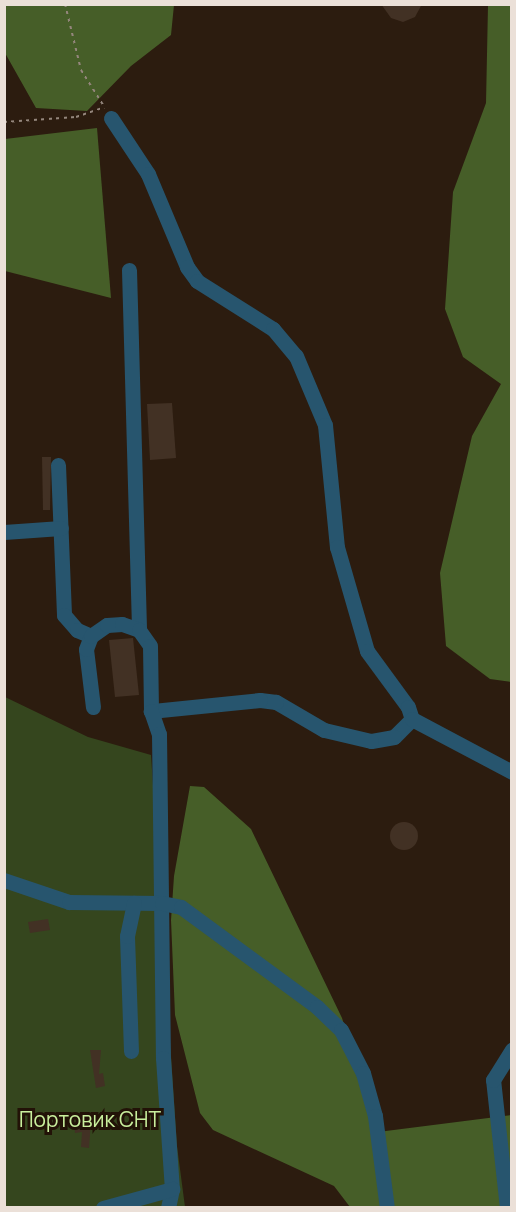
<!DOCTYPE html>
<meta charset="utf-8">
<style>
body{margin:0}
#map{position:relative;width:516px;height:1212px;overflow:hidden;background:#2c1c0f;font-family:Manrope,sans-serif}
div>[style]{position:absolute}
.green>*{inset:0;background:#35461e}
.forest>*{inset:0;background:#465e28}
.building>*{inset:0;background:#423124}
.round{border-radius:50%}
.path>*{height:2px;margin-top:-1px;transform-origin:0;background:repeating-linear-gradient(90deg,#94867c 0 3px,transparent 0 7.5px)}
.minor>*{height:15px;margin:-7.5px;padding:0 7.5px;transform-origin:7.5px;border-radius:7.5px;background:#27556e}
span{translate:-50% -50%;white-space:nowrap;text-align:center;line-height:1.15;-webkit-text-stroke:6px #221207;paint-order:stroke}
.park-label{font-size:21px;color:#c9ef9d}
.frame{position:absolute;inset:0;border:6px solid #ebe0d8;pointer-events:none}
</style>
<div id="map">
<div class="green">
<div style="clip-path:polygon(5px 697px,88px 737px,151px 755px,177px 1146px,185px 1207px,5px 1208px)"></div>
</div>
<div class="forest">
<div style="clip-path:polygon(4px 5px,5px 4px,174px 5px,171px 35px,131px 66px,87px 111px,36px 108px,5px 53px)"></div>
<div style="clip-path:polygon(488px 5px,512px 5px,511px 682px,490px 679px,446px 646px,440px 573px,472px 436px,501px 384px,463px 357px,445px 309px,453px 192px,486px 103px)"></div>
<div style="clip-path:polygon(97px 128px,111px 298px,5px 271px,5px 139px)"></div>
<div style="clip-path:polygon(190px 786px,204px 787px,251px 829px,342px 1018px,378px 1132px,511px 1115px,511px 1207px,350px 1207px,334px 1186px,213px 1130px,200px 1113px,175px 1015px,171px 920px,174px 876px)"></div>
</div>
<div class="building">
<div style="clip-path:polygon(381px 4px,422px 4px,415px 17px,403px 22px,391px 18px)"></div>
<div style="clip-path:polygon(172px 403px,176px 458px,150px 460px,147px 404px)"></div>
<div style="clip-path:polygon(42px 457px,51px 457px,50px 510px,43px 510px)"></div>
<div style="clip-path:polygon(133px 638px,139px 695px,115px 697px,109px 640px)"></div>
<div class="round" style="left:390px;top:822px;width:28px;height:28px"></div>
<div style="clip-path:polygon(48px 919px,50px 930px,30px 933px,28px 922px)"></div>
<div style="clip-path:polygon(90px 1050px,101px 1050px,99px 1074px,103px 1073px,105px 1086px,96px 1088px)"></div>
<div style="clip-path:polygon(83px 1120px,91px 1120px,89px 1148px,81px 1147px,82px 1132px,75px 1133px,74px 1123px)"></div>
</div>
<div class="path">
<div style="left:65px;top:4px;width:68px;rotate:76.4deg"></div>
<div style="left:81px;top:70px;width:45px;rotate:57.7deg"></div>
<div style="left:4px;top:122px;width:72px;rotate:-4deg"></div>
<div style="left:76px;top:117px;width:28px;rotate:-19deg"></div>
</div>
<div class="minor">
<div style="left:111px;top:118px;width:67px;rotate:56.5deg"></div>
<div style="left:148px;top:174px;width:101px;rotate:67.2deg"></div>
<div style="left:187px;top:267px;width:17px;rotate:54deg"></div>
<div style="left:197px;top:281px;width:90px;rotate:32.3deg"></div>
<div style="left:273px;top:329px;width:35px;rotate:50deg"></div>
<div style="left:296px;top:356px;width:75px;rotate:67.2deg"></div>
<div style="left:325px;top:425px;width:123px;rotate:84.4deg"></div>
<div style="left:337px;top:547px;width:108px;rotate:73.9deg"></div>
<div style="left:367px;top:651px;width:69px;rotate:53.8deg"></div>
<div style="left:408px;top:707px;width:13px;rotate:72deg"></div>
<div style="left:412px;top:719px;width:25px;rotate:135deg"></div>
<div style="left:394px;top:737px;width:23px;rotate:170deg"></div>
<div style="left:371px;top:741px;width:48px;rotate:-166.8deg"></div>
<div style="left:324px;top:730px;width:56px;rotate:-149.7deg"></div>
<div style="left:276px;top:702px;width:16px;rotate:-173deg"></div>
<div style="left:260px;top:700px;width:110px;rotate:174.2deg"></div>
<div style="left:129px;top:270px;width:360px;rotate:88.4deg"></div>
<div style="left:58px;top:465px;width:150px;rotate:87.7deg"></div>
<div style="left:64px;top:615px;width:20px;rotate:49deg"></div>
<div style="left:77px;top:630px;width:15px;rotate:23deg"></div>
<div style="left:4px;top:532px;width:57px;rotate:-4deg"></div>
<div style="left:93px;top:707px;width:58px;rotate:-96.9deg"></div>
<div style="left:86px;top:649px;width:14px;rotate:-69deg"></div>
<div style="left:91px;top:636px;width:19px;rotate:-35deg"></div>
<div style="left:107px;top:625px;width:15px;rotate:-4deg"></div>
<div style="left:122px;top:624px;width:18px;rotate:19deg"></div>
<div style="left:139px;top:630px;width:19px;rotate:55deg"></div>
<div style="left:150px;top:646px;width:65px;rotate:89.1deg"></div>
<div style="left:151px;top:711px;width:24px;rotate:71deg"></div>
<div style="left:159px;top:734px;width:324px;rotate:89.3deg"></div>
<div style="left:163px;top:1058px;width:131px;rotate:86.1deg"></div>
<div style="left:172px;top:1189px;width:19px;rotate:102deg"></div>
<div style="left:412px;top:719px;width:113px;rotate:27.9deg"></div>
<div style="left:4px;top:880px;width:69px;rotate:18.7deg"></div>
<div style="left:69px;top:902px;width:93px;rotate:0.6deg"></div>
<div style="left:162px;top:903px;width:19px;rotate:12deg"></div>
<div style="left:181px;top:907px;width:169px;rotate:36.3deg"></div>
<div style="left:317px;top:1007px;width:33px;rotate:44deg"></div>
<div style="left:341px;top:1030px;width:48px;rotate:62.9deg"></div>
<div style="left:363px;top:1073px;width:45px;rotate:74.4deg"></div>
<div style="left:375px;top:1116px;width:93px;rotate:82.6deg"></div>
<div style="left:131px;top:1051px;width:115px;rotate:-92deg"></div>
<div style="left:127px;top:936px;width:34px;rotate:-78deg"></div>
<div style="left:103px;top:1208px;width:72px;rotate:-15.4deg"></div>
<div style="left:507px;top:1208px;width:129px;rotate:-96.2deg"></div>
<div style="left:493px;top:1080px;width:36px;rotate:-58deg"></div>
</div>
<div class="park-label">
<span style="left:90px;top:1119px">Портовик СНТ</span>
</div>
<div class="frame"></div>
</div>
